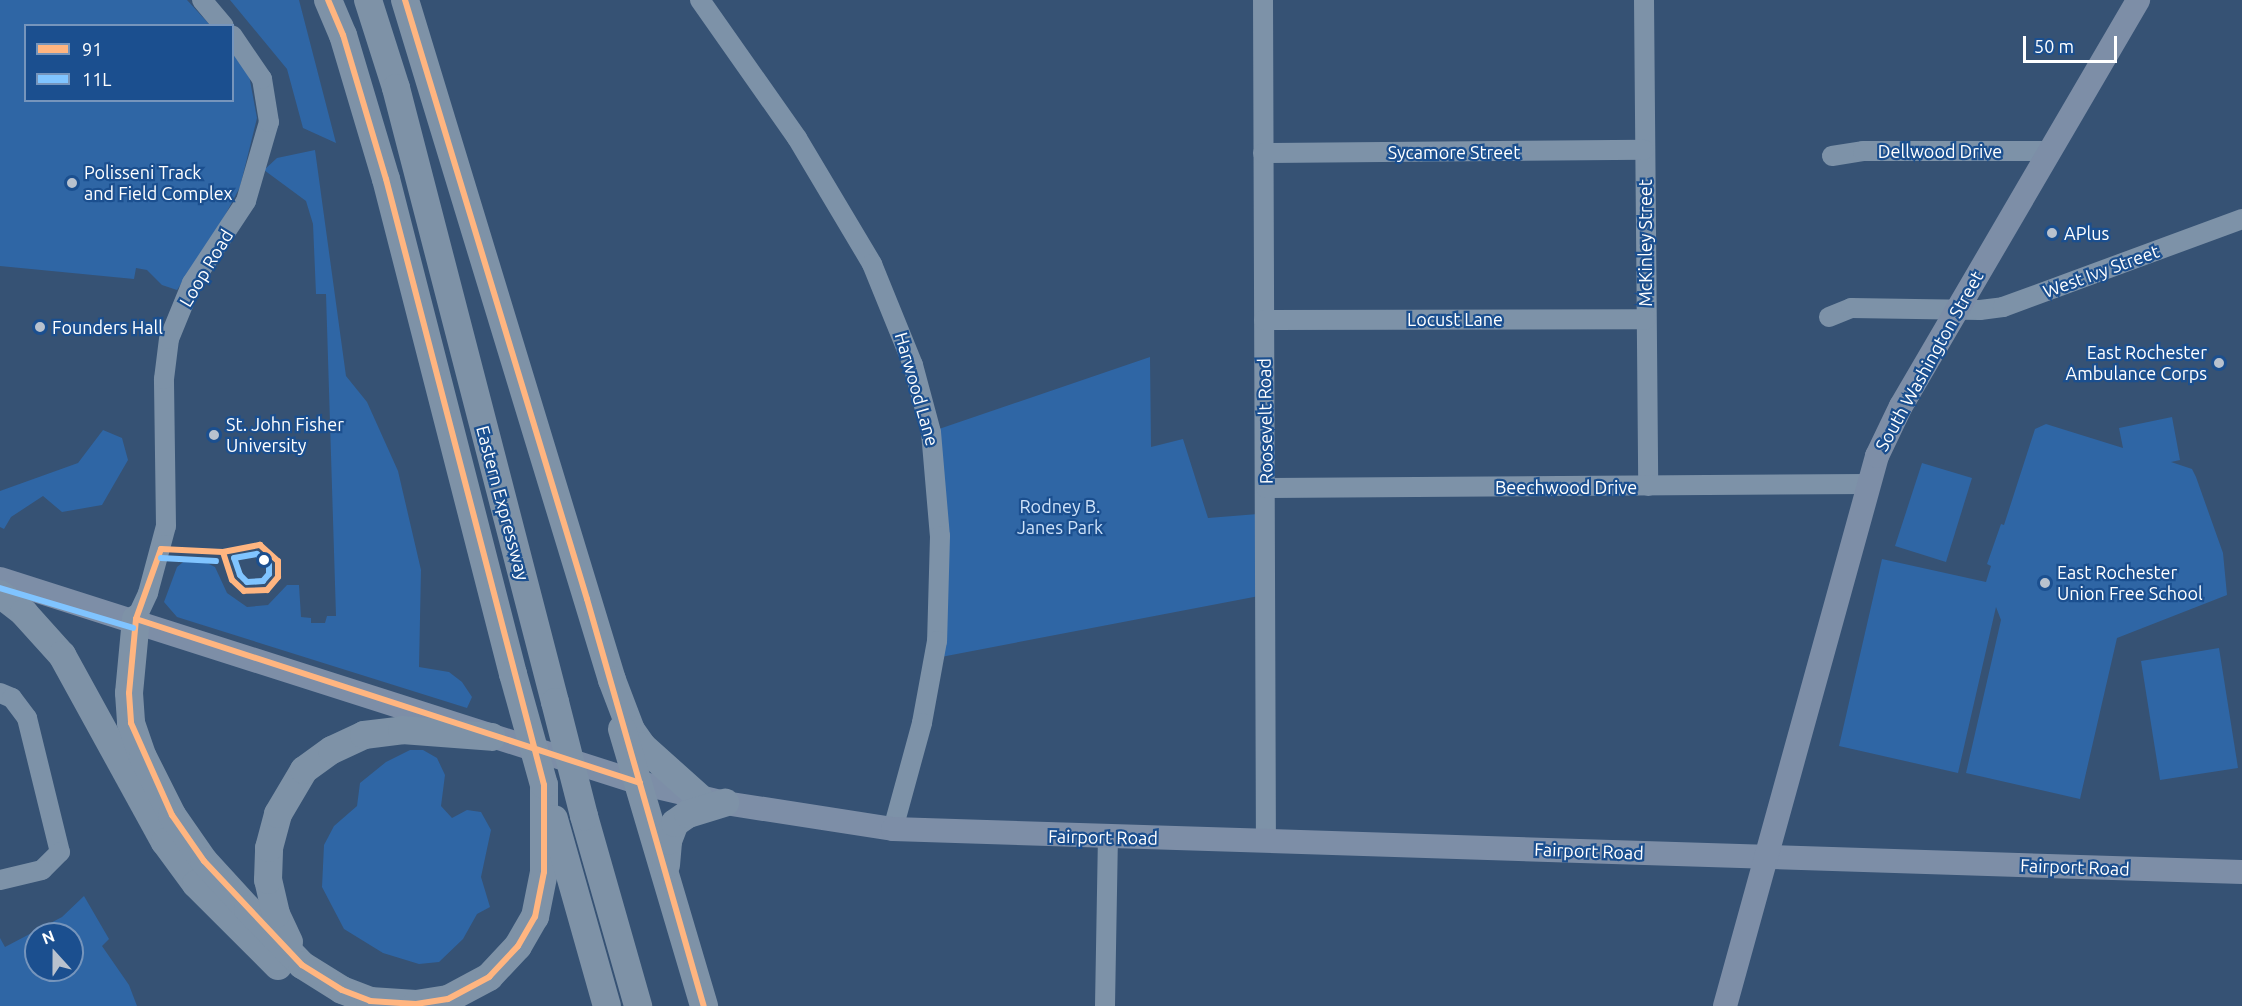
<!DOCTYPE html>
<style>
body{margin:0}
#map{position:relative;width:2242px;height:1006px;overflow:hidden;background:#365274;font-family:Ubuntu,sans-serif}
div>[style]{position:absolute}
.green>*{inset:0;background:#2f66a5}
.minor>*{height:20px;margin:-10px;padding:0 10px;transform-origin:10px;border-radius:10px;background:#7d92a8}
.major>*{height:24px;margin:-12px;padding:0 12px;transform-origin:12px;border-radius:12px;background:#7d8ea7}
.highway>*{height:28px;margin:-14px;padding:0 14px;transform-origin:14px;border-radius:14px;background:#7e92a7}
.highway-bridge>*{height:28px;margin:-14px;padding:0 14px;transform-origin:14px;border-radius:14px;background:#7e92a7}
.bus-1>*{height:6px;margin:-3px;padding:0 3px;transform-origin:3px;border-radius:3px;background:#ffb580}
.bus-2>*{height:6px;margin:-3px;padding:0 3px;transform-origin:3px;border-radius:3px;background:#80c4ff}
.dots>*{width:16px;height:16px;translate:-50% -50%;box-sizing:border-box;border:3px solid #1b4f8f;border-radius:50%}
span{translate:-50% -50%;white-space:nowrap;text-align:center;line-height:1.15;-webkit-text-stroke:4.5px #1b4f8f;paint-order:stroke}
.street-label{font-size:18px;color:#fff}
.poi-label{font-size:18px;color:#fff}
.left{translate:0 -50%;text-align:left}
.right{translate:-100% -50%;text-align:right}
.park-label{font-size:18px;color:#cfe3fa}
.legend{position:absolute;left:24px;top:24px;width:210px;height:78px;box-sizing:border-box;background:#1b4f8f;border:2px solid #7695bc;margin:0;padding:8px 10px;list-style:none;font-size:18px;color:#fff}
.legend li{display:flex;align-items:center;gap:12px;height:30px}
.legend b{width:30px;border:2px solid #7695bc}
.north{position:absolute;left:24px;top:922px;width:60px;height:60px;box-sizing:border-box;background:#1b4f8f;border:2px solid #7695bc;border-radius:50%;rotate:339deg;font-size:16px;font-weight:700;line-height:24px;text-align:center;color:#fff}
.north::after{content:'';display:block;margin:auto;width:21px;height:27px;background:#b9c2ce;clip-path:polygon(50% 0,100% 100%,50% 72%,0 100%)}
.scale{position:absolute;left:2023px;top:36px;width:94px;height:27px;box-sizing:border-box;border:3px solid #fff;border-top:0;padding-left:8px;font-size:18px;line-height:21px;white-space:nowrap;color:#fff;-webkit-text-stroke:4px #1b4f8f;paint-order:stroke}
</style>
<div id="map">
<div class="green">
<div style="clip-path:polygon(0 0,187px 0,210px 25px,26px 26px,26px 100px,232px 100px,233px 52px,249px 75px,257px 118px,240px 187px,221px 223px,177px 290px,162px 285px,147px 270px,136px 268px,134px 279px,0 266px)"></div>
<div style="clip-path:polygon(230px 0,299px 0,336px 143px,303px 128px,287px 69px)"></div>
<div style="clip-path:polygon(315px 150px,346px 376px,367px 402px,398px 471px,421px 570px,419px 667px,449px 672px,462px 682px,472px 697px,467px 708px,177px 617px,164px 602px,177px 567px,188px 558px,197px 558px,215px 567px,227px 593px,247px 607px,268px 605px,287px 585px,299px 585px,301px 617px,311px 618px,311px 623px,325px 623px,327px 616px,336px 616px,326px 294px,316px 294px,313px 224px,306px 201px,264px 170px,277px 158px)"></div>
<div style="clip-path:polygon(1150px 357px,1151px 447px,1183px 439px,1208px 518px,1258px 514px,1259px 596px,941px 657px,936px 430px)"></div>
<div style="clip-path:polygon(2172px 417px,2180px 460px,2171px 462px,2192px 469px,2196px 477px,2223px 553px,2227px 595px,2117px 638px,2080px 799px,1966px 773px,2001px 620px,1996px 607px,1958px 773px,1839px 746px,1882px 559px,1986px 582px,1991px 566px,1987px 564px,2001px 524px,2004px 525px,2035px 429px,2046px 424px,2123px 448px,2119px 428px)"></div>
<div style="clip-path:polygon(103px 430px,122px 438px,128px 460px,102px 505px,62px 512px,43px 496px,11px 517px,4px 529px,0 527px,0 491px,78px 463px)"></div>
<div style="clip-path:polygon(1922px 463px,1972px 478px,1946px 562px,1895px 546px)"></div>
<div style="clip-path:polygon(2219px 648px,2238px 768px,2160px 780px,2141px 661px)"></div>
<div style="clip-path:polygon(410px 750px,423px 750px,437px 758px,445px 775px,441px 806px,452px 818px,467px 810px,481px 812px,491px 830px,481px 877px,490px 907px,477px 914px,463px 939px,439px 962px,419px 964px,383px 953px,344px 929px,322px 887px,324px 845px,334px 826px,357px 806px,360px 783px,386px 762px)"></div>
<div style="clip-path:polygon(evenodd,84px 896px,109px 939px,102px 946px,129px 985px,137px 1006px,0 1006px,0 938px,5px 947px,62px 917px,84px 896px,36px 934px,72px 934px,72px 970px,36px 970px,36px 934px)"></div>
</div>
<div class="minor">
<div style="left:202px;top:0;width:34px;rotate:50deg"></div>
<div style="left:700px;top:0;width:169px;rotate:54.9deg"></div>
<div style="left:797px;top:138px;width:147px;rotate:59.2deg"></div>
<div style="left:872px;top:264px;width:109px;rotate:67.9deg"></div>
<div style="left:913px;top:365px;width:69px;rotate:75deg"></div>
<div style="left:931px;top:432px;width:104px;rotate:85.1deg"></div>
<div style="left:940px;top:536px;width:105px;rotate:91.6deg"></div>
<div style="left:937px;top:641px;width:83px;rotate:100.4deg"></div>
<div style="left:922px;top:723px;width:110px;rotate:105.3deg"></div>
<div style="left:1263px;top:0;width:841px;rotate:89.8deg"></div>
<div style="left:1644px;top:0;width:486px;rotate:89.5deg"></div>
<div style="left:1263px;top:153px;width:381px;rotate:-0.5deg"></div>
<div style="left:1832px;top:156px;width:31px;rotate:-9deg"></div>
<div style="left:1863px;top:151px;width:185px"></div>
<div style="left:1829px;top:317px;width:24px;rotate:-22deg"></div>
<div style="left:1851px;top:308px;width:129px;rotate:0.9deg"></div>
<div style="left:1980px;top:310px;width:23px;rotate:-7deg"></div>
<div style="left:2003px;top:307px;width:255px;rotate:-20.2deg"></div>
<div style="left:1264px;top:320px;width:382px;rotate:-0.1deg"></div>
<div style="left:1266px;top:488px;width:601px;rotate:-0.38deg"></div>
<div style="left:136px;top:619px;width:29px;rotate:-65deg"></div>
<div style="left:148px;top:593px;width:69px;rotate:-75deg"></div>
<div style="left:166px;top:526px;width:147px;rotate:-90.8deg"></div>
<div style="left:164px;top:379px;width:40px;rotate:-82.9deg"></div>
<div style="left:169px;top:339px;width:61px;rotate:-67.7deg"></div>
<div style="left:192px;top:283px;width:98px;rotate:-56.6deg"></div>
<div style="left:246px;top:201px;width:82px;rotate:-73.8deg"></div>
<div style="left:269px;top:122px;width:44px;rotate:-99.2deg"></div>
<div style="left:262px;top:79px;width:53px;rotate:-124.3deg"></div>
<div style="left:0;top:693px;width:13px;rotate:23deg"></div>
<div style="left:12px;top:698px;width:25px;rotate:53deg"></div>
<div style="left:27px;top:718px;width:138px;rotate:76.2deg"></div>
<div style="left:60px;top:852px;width:25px;rotate:135deg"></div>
<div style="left:42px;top:870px;width:43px;rotate:166.6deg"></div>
<div style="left:1105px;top:1006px;width:169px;rotate:-89deg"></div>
</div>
<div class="major">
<div style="left:0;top:579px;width:672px;rotate:17.68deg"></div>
<div style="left:640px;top:783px;width:87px;rotate:13.2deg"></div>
<div style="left:725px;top:803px;width:170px;rotate:8.8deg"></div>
<div style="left:893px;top:829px;width:1350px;rotate:1.83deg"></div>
<div style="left:1725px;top:1006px;width:571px;rotate:-74.55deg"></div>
<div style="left:1877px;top:456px;width:55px;rotate:-64.4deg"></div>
<div style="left:1901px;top:406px;width:470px;rotate:-59.7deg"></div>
</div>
<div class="highway">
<div style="left:328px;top:0;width:38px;rotate:67deg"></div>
<div style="left:343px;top:35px;width:150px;rotate:73.4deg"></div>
<div style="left:386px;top:179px;width:511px;rotate:75.61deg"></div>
<div style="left:368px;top:0;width:92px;rotate:72.3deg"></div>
<div style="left:396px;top:88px;width:634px;rotate:75.48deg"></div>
<div style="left:405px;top:0;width:711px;rotate:73.07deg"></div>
<div style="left:612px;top:680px;width:53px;rotate:69.2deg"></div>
<div style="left:631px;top:730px;width:19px;rotate:55deg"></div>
<div style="left:642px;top:746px;width:76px;rotate:41.8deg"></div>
<div style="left:0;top:594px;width:31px;rotate:38deg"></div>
<div style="left:24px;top:613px;width:57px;rotate:47.9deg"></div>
<div style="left:62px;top:655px;width:213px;rotate:61.2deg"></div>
<div style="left:165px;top:842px;width:52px;rotate:53.6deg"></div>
<div style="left:196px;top:884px;width:116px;rotate:45deg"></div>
<div style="left:136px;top:619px;width:74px;rotate:95.4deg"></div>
<div style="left:129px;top:693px;width:30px;rotate:86deg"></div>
<div style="left:131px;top:723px;width:36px;rotate:71deg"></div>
<div style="left:143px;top:757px;width:65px;rotate:63.4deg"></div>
<div style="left:172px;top:815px;width:56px;rotate:55.2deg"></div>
<div style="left:204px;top:861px;width:65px;rotate:47.5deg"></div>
<div style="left:248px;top:909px;width:78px;rotate:46deg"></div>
<div style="left:302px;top:965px;width:47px;rotate:32deg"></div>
<div style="left:342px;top:990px;width:30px;rotate:21deg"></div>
<div style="left:370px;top:1001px;width:46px;rotate:3.7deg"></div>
<div style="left:416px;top:1004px;width:32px;rotate:-9deg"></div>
<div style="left:448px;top:999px;width:47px;rotate:-28.2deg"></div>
<div style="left:489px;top:977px;width:42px;rotate:-46.9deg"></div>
<div style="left:518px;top:946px;width:34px;rotate:-60deg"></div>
<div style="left:535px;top:917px;width:46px;rotate:-78.7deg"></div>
<div style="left:544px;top:872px;width:87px;rotate:-90deg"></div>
<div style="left:622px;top:729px;width:289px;rotate:73.5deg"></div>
<div style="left:584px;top:816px;width:198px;rotate:74.1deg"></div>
<div style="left:554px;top:819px;width:194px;rotate:74.2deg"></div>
<div style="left:666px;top:865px;width:24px;rotate:-85deg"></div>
<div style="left:668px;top:841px;width:19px;rotate:-69deg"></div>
<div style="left:675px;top:823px;width:16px;rotate:-35deg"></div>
<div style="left:688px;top:814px;width:39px;rotate:-17deg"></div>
<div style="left:289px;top:942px;width:31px;rotate:-115deg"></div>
<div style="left:276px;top:914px;width:35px;rotate:-103deg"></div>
<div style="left:268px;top:880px;width:32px;rotate:-88deg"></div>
<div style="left:269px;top:848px;width:35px;rotate:-75deg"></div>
<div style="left:278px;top:814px;width:51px;rotate:-59.4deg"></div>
<div style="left:304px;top:770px;width:34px;rotate:-36deg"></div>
<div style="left:332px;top:750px;width:35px;rotate:-25deg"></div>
<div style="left:364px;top:735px;width:38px;rotate:-7deg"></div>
<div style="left:402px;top:730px;width:90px;rotate:4.4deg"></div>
</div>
<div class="highway-bridge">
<div style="left:513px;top:674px;width:115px;rotate:74.4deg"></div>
<div style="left:555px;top:702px;width:118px;rotate:75.7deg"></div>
</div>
<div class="bus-1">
<div style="left:405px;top:0;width:626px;rotate:73.1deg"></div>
<div style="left:587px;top:599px;width:423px;rotate:74deg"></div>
<div style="left:260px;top:545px;width:24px;rotate:42deg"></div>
<div style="left:278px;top:561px;width:16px;rotate:90deg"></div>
<div style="left:278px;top:577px;width:17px;rotate:130deg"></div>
<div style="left:267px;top:590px;width:23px;rotate:178deg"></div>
<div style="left:244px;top:591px;width:16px;rotate:-137deg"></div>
<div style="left:232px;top:580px;width:29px;rotate:-108deg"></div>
<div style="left:223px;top:552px;width:38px;rotate:-11deg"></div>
<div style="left:161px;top:549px;width:74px;rotate:109.7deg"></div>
<div style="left:136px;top:619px;width:74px;rotate:95.4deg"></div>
<div style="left:129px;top:693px;width:30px;rotate:86deg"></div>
<div style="left:131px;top:723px;width:101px;rotate:66deg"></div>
<div style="left:172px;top:815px;width:56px;rotate:55.2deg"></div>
<div style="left:204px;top:861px;width:143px;rotate:46.7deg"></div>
<div style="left:302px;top:965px;width:47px;rotate:32deg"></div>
<div style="left:342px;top:990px;width:30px;rotate:21deg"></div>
<div style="left:370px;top:1001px;width:46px;rotate:3.7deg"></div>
<div style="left:416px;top:1004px;width:32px;rotate:-9deg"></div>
<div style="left:448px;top:999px;width:47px;rotate:-28.2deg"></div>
<div style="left:489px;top:977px;width:42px;rotate:-46.9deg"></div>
<div style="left:518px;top:946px;width:34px;rotate:-60deg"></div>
<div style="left:535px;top:917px;width:46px;rotate:-78.7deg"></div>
<div style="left:544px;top:872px;width:87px;rotate:-90deg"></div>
<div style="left:544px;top:785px;width:626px;rotate:-104.61deg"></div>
<div style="left:386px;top:179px;width:150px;rotate:-106.6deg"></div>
<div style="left:343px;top:35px;width:38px;rotate:-113deg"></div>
<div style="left:161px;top:549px;width:62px;rotate:2.8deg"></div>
<div style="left:136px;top:619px;width:530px;rotate:18.02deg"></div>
</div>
<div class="bus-2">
<div style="left:257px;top:554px;width:16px;rotate:43deg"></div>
<div style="left:269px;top:565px;width:9px;rotate:90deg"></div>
<div style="left:269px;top:574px;width:9px;rotate:131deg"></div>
<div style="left:263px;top:581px;width:16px;rotate:176deg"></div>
<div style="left:247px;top:582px;width:10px;rotate:-135deg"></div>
<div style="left:240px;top:575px;width:18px;rotate:-109deg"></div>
<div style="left:234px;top:558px;width:23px;rotate:-10deg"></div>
<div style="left:161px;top:558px;width:55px;rotate:3.1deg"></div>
<div style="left:0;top:588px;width:139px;rotate:16.7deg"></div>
</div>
<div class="dots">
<div style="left:72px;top:183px;background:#b9c2ce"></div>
<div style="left:2052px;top:233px;background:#b9c2ce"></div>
<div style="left:40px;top:327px;background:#b9c2ce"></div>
<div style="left:2219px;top:363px;background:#b9c2ce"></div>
<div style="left:214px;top:435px;background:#b9c2ce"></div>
<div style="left:264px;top:560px;background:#fff"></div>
<div style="left:2045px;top:583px;background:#b9c2ce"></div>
</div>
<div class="street-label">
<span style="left:1940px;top:151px">Dellwood Drive</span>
<span style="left:1454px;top:152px">Sycamore Street</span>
<span style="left:1645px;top:243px;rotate:-90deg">McKinley Street</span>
<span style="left:206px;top:268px;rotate:-59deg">Loop Road</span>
<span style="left:2101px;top:271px;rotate:-20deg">West Ivy Street</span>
<span style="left:1455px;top:319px">Locust Lane</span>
<span style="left:1929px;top:361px;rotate:-61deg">South Washington Street</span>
<span style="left:917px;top:389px;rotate:74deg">Harwood Lane</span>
<span style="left:1265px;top:421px;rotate:-91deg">Roosevelt Road</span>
<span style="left:1566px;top:487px">Beechwood Drive</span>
<span style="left:503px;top:503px;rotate:75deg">Eastern Expressway</span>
<span style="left:1103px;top:837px;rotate:1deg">Fairport Road</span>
<span style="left:1589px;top:851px;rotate:2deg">Fairport Road</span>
<span style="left:2075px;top:867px;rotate:2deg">Fairport Road</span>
</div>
<div class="poi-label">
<span class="left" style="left:84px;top:183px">Polisseni Track<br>and Field Complex</span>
<span class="left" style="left:2064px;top:233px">APlus</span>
<span class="left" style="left:52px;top:327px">Founders Hall</span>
<span class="right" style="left:2207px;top:363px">East Rochester<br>Ambulance Corps</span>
<span class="left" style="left:226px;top:435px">St. John Fisher<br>University</span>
<span class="left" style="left:2057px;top:583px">East Rochester<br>Union Free School</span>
</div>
<div class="park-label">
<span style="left:1060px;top:517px">Rodney B.<br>Janes Park</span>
</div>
<ul class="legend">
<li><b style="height:8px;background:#ffb580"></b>91</li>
<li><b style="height:8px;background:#80c4ff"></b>11L</li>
</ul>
<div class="north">N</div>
<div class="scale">50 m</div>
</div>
